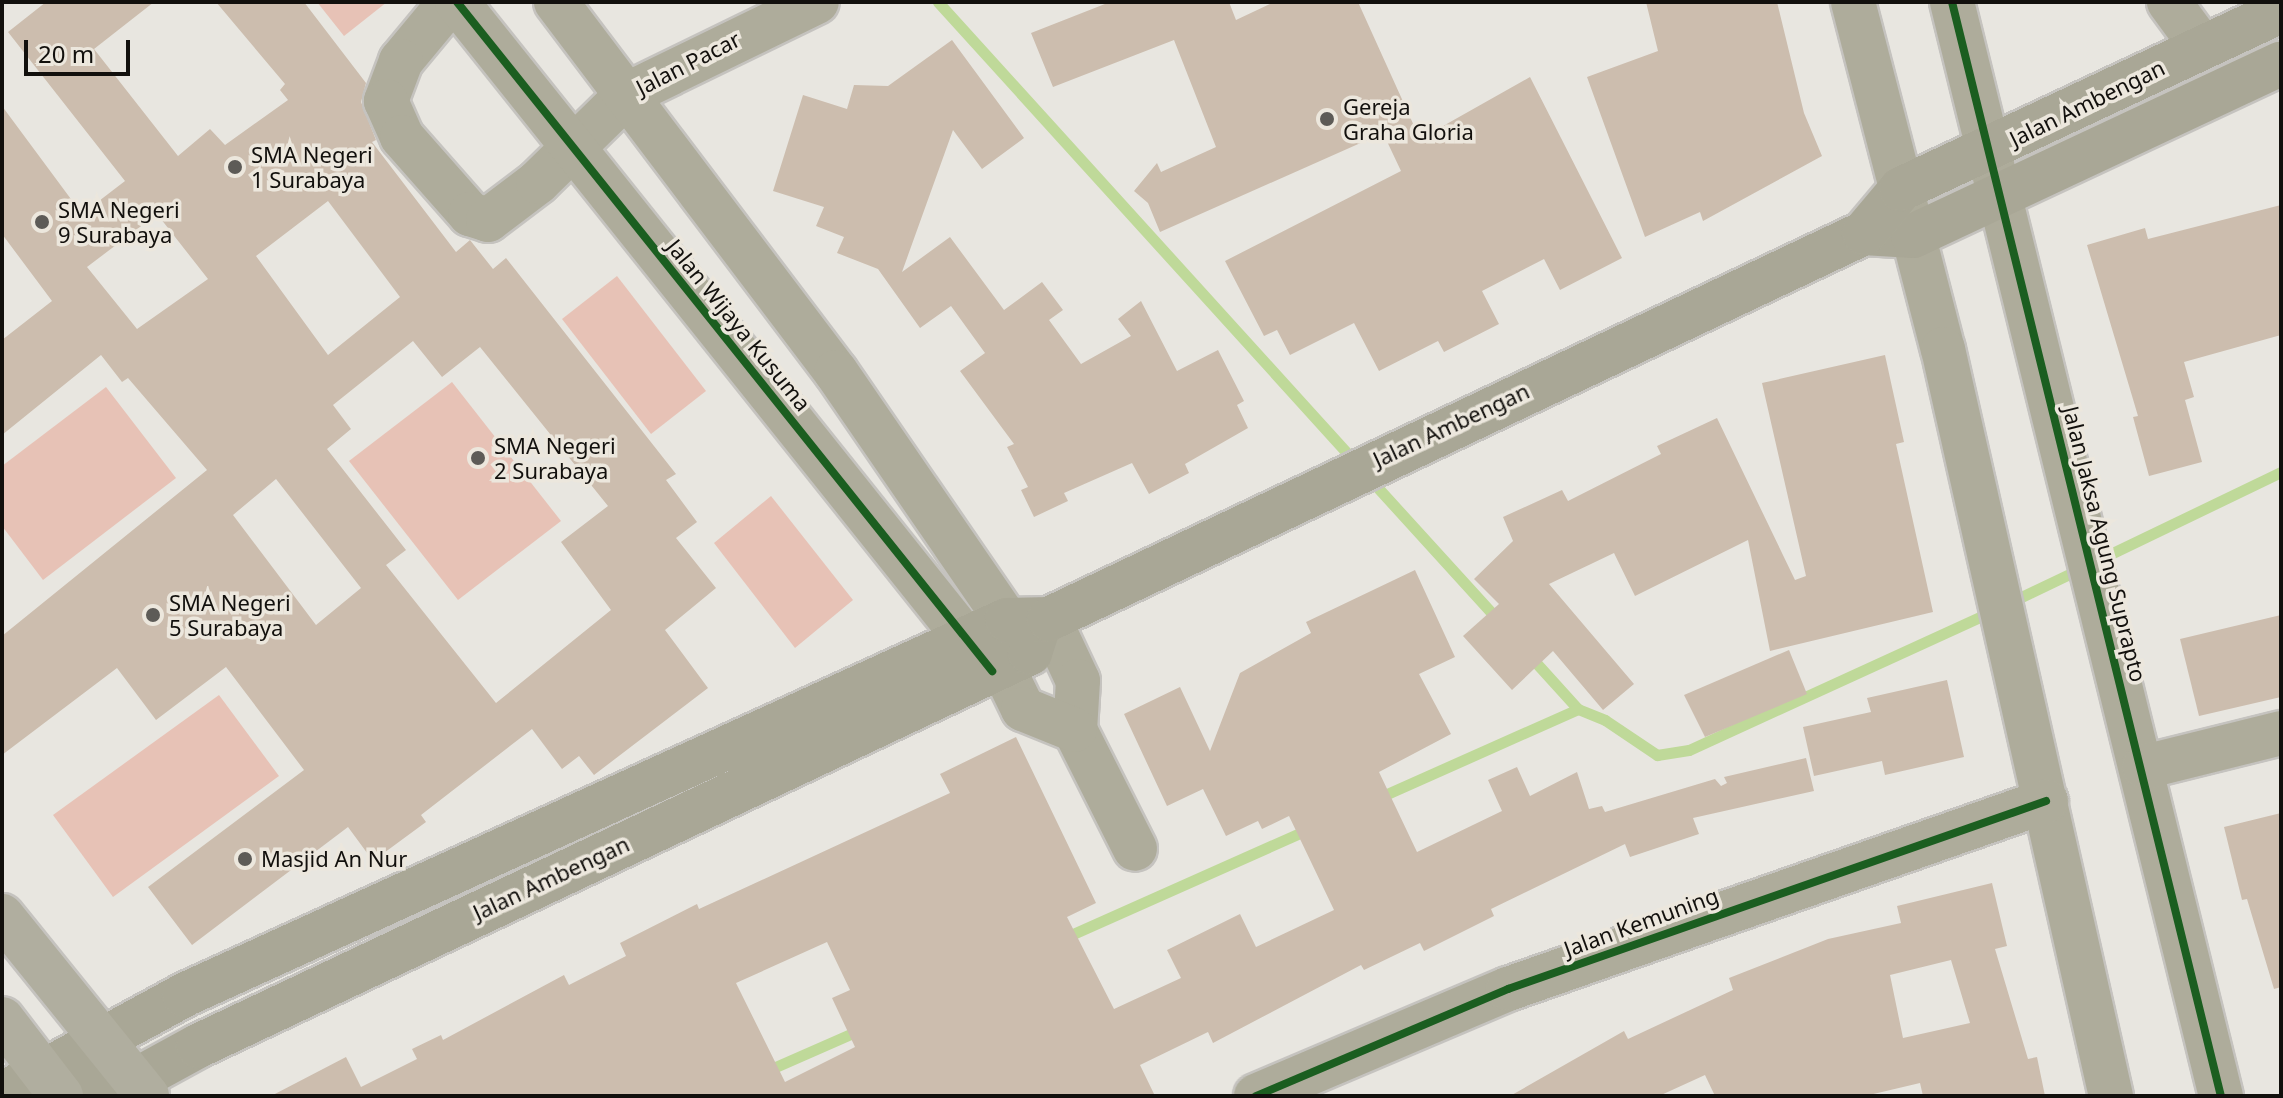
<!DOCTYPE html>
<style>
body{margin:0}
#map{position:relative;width:2283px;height:1098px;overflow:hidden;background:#e8e6e0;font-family:"Noto Sans",sans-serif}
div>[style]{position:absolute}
.green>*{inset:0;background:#e7c2b6}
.stream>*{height:11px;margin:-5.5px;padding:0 5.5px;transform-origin:5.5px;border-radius:5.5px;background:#bfd999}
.building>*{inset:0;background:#ccbdae}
.roads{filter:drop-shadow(2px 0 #c5c3bf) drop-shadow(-2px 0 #c5c3bf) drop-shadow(0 2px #c5c3bf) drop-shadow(0 -2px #c5c3bf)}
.minor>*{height:44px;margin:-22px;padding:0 22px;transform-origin:22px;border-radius:22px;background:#aeac9b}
.major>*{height:44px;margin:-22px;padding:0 22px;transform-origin:22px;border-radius:22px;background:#a9a796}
.highway>*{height:44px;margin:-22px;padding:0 22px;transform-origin:22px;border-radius:22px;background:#b0ae9f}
.cycleway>*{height:8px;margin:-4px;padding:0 4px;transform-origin:4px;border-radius:4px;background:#1b5e20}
.dots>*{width:22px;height:22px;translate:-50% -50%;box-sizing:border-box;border:4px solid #ece7dd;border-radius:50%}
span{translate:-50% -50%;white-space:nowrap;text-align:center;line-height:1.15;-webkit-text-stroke:7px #ece7dd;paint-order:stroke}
.street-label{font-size:22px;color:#12100d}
.poi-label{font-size:22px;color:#12100d}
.left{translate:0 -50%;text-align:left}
.frame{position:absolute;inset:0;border:4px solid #12100d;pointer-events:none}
.scale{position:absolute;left:24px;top:40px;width:106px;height:36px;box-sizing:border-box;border:4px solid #12100d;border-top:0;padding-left:10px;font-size:24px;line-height:28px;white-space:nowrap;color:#12100d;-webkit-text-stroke:6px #ece7dd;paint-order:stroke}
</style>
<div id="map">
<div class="green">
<div style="clip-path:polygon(317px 2px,387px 2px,344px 36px)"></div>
<div style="clip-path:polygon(617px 276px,706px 391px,651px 434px,562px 319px)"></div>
<div style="clip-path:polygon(452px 382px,561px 521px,458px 600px,349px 461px)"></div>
<div style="clip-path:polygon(106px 387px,176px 478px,43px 580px,2px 526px,2px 466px)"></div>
<div style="clip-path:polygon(771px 496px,853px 600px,795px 648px,714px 543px)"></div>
<div style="clip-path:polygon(219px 695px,279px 776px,113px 897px,53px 815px)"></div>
</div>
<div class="stream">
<div style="left:938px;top:2px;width:624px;rotate:47.79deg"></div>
<div style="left:1368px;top:477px;width:195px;rotate:47.7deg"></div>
<div style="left:2098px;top:560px;width:203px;rotate:-25.7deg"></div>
<div style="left:2011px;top:602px;width:79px;rotate:-25.6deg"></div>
<div style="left:1529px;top:655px;width:73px;rotate:47.8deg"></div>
<div style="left:1578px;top:709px;width:29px;rotate:22deg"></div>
<div style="left:1605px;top:720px;width:63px;rotate:33.9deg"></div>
<div style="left:1657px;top:755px;width:32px;rotate:-9deg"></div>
<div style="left:1689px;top:750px;width:333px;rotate:-24.6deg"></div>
<div style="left:1378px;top:798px;width:219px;rotate:-24deg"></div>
<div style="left:1064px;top:938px;width:270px;rotate:-24deg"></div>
<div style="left:764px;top:1072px;width:107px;rotate:-23.7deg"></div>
</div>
<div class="building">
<div style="clip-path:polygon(evenodd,46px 2px,154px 2px,94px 49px,178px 156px,210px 129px,225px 145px,288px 100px,280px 90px,285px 84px,216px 2px,304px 2px,366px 83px,361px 102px,376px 140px,372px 142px,456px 252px,470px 240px,493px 269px,506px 258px,676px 474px,666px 480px,697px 522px,676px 538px,716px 588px,665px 630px,708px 688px,594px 775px,579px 756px,562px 769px,532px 729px,421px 815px,426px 822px,373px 861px,348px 827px,192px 945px,148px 887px,304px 770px,226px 667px,156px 720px,117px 668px,2px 755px,2px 636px,207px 470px,128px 378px,122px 382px,101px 355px,2px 435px,2px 340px,52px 301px,2px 234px,2px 106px,82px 214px,125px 181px,8px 32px,46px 2px,328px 201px,400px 297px,328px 355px,256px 256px,328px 201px,46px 2px,157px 214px,208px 279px,137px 329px,87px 267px,157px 214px,46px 2px,413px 341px,442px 377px,480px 347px,608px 506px,561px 542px,611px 610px,496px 703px,386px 565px,406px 550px,327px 449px,351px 429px,333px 405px,413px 341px,46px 2px,276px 479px,361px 588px,316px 625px,233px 515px,276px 479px)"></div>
<div style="clip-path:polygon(1110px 2px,1229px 2px,1236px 20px,1274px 2px,1358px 2px,1420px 139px,1530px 77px,1622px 258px,1560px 290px,1544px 259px,1482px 291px,1499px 324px,1444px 352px,1438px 341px,1379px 371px,1354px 323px,1290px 355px,1277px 330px,1264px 336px,1225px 261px,1401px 171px,1383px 133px,1160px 232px,1148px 203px,1134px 191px,1157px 163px,1161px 172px,1216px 147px,1174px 40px,1053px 87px,1031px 33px)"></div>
<div style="clip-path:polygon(1646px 2px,1777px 2px,1804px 113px,1822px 156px,1703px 221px,1700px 212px,1645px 237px,1587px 77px,1658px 51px)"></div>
<div style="clip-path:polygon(952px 40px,1024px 138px,982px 169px,953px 130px,902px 272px,950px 237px,1004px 310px,1042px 282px,1063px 310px,1049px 320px,1081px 364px,1131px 336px,1118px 319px,1141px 301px,1177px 371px,1218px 350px,1244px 401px,1237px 405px,1248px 428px,1185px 464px,1189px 473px,1149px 494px,1132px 463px,1064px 493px,1068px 501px,1034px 517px,1021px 490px,1028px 487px,1007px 447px,1014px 444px,960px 371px,985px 353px,951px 306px,920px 328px,878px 269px,837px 253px,844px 237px,816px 226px,824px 207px,773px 191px,803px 95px,847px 109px,854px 85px,888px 86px)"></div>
<div style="clip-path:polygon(2281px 205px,2281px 335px,2184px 362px,2194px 397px,2185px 400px,2202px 462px,2149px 476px,2133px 417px,2138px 416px,2087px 245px,2145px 228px,2148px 239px)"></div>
<div style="clip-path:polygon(1885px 355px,1904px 442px,1896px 444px,1933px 612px,1770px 651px,1748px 540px,1635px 596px,1614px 553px,1549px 584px,1634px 684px,1603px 710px,1553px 651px,1512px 690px,1463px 636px,1499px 604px,1474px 579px,1513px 541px,1503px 517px,1562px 490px,1568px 501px,1661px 454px,1657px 446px,1717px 418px,1795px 580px,1806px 576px,1762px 383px)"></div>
<div style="clip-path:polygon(evenodd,1415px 570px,1455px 657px,1419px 674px,1451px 734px,1379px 772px,1417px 852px,1502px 811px,1488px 780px,1517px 767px,1530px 796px,1577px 772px,1589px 809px,1602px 806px,1605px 812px,1715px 779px,1721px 786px,1727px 783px,1724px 777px,1806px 758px,1814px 791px,1693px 818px,1699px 834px,1630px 857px,1625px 844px,1491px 909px,1494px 916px,1424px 951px,1420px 943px,1364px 970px,1361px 965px,1213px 1043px,1208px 1032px,1140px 1065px,1155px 1096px,271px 1096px,346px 1057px,361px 1087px,417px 1059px,412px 1049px,441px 1035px,443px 1040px,564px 975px,569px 985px,626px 956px,620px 943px,697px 904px,699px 909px,950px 793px,940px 774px,1016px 737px,1096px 903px,1067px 917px,1114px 1009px,1181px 978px,1167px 950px,1240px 914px,1256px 947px,1334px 910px,1289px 816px,1262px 829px,1258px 821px,1226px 836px,1203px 789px,1167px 806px,1124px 714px,1180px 687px,1210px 751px,1240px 673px,1311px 633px,1306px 622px,1415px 570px,827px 942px,850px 990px,832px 998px,855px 1047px,785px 1082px,736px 983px,827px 942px)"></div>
<div style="clip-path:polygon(2281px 615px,2281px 697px,2199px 716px,2180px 639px)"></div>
<div style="clip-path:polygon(1789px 650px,1807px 694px,1705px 737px,1684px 695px)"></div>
<div style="clip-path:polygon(1947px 680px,1964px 757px,1885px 775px,1882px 761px,1814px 776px,1803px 727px,1871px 712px,1867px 698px)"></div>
<div style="clip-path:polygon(2281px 813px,2281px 987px,2274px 989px,2247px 899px,2242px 900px,2224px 827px)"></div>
<div style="clip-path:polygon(evenodd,1992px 883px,2007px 946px,1995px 949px,2028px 1059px,2037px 1057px,2045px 1096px,1923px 1096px,1920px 1083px,1865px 1096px,1715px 1096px,1705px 1075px,1659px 1096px,1510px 1096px,1624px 1031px,1628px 1039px,1733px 990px,1729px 978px,1828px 939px,1901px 923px,1897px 906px,1992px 883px,1951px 960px,1970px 1023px,1903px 1038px,1890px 975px,1951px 960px)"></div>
</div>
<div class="roads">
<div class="minor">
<div style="left:450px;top:2px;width:77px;rotate:129.7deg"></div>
<div style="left:401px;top:61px;width:43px;rotate:110.6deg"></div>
<div style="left:386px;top:101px;width:39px;rotate:66deg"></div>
<div style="left:402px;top:137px;width:103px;rotate:48.6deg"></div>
<div style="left:470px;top:214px;width:19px;rotate:18deg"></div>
<div style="left:488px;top:220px;width:63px;rotate:-37.2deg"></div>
<div style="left:538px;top:182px;width:126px;rotate:-44.4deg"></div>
<div style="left:628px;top:94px;width:210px;rotate:-26deg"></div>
<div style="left:457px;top:2px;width:854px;rotate:51.37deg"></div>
<div style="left:556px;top:2px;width:464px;rotate:52.9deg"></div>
<div style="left:836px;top:372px;width:337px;rotate:55.5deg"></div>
<div style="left:1853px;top:2px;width:358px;rotate:75.5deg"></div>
<div style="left:1943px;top:349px;width:766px;rotate:77.33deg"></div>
<div style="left:1952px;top:2px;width:1127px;rotate:76.19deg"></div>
<div style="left:2169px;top:2px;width:56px;rotate:53.7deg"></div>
<div style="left:1049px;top:619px;width:68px;rotate:64.9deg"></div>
<div style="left:1078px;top:681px;width:49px;rotate:93.5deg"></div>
<div style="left:1075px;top:730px;width:133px;rotate:63.2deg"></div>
<div style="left:1002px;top:666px;width:48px;rotate:64deg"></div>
<div style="left:1023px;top:709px;width:56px;rotate:22deg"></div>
<div style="left:2144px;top:767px;width:141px;rotate:-13.9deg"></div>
<div style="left:1256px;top:1096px;width:274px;rotate:-23deg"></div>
<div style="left:1508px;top:989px;width:570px;rotate:-19.26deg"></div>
</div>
<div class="major">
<div style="left:1864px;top:233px;width:49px;rotate:3.5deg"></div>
<div style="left:1913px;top:236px;width:406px;rotate:-25.1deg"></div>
<div style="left:41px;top:1071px;width:50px;rotate:19.9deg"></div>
<div style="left:88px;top:1088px;width:47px;rotate:-8.7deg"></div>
<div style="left:134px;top:1081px;width:73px;rotate:-28.7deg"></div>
<div style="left:198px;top:1046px;width:920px;rotate:-25.28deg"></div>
<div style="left:1030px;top:653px;width:33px;rotate:-72deg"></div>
<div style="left:2px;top:1094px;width:207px;rotate:-28.5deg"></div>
<div style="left:184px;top:995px;width:904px;rotate:-24.5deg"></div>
<div style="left:1007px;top:620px;width:42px;rotate:-1.4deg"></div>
<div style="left:1049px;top:619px;width:902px;rotate:-25.34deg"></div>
<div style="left:1864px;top:233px;width:57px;rotate:-49.9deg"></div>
<div style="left:1901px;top:189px;width:420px;rotate:-25.1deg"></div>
</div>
<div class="highway">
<div style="left:2px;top:916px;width:231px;rotate:51.1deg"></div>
<div style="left:2px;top:1019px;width:97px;rotate:52.5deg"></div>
</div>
</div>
<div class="cycleway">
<div style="left:457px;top:2px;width:857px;rotate:51.35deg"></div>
<div style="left:1952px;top:2px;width:1127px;rotate:76.19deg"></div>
<div style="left:1256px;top:1096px;width:274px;rotate:-23deg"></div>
<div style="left:1508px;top:989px;width:570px;rotate:-19.26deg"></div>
</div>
<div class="dots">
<div style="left:1327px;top:119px;background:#5d5b57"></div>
<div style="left:235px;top:167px;background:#5d5b57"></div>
<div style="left:42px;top:222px;background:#5d5b57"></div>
<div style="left:478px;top:458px;background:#5d5b57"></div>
<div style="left:153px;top:615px;background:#5d5b57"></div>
<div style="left:245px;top:859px;background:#5d5b57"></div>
</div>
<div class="street-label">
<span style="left:688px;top:63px;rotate:-27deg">Jalan Pacar</span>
<span style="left:2087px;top:103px;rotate:-26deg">Jalan Ambengan</span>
<span style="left:739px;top:325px;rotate:51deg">Jalan Wijaya Kusuma</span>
<span style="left:1451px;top:425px;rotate:-25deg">Jalan Ambengan</span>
<span style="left:2105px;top:544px;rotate:76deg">Jalan Jaksa Agung Suprapto</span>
<span style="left:551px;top:878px;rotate:-25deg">Jalan Ambengan</span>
<span style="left:1641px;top:922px;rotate:-20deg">Jalan Kemuning</span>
</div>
<div class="poi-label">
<span class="left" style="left:1343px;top:119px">Gereja<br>Graha Gloria</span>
<span class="left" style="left:251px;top:167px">SMA Negeri<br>1 Surabaya</span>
<span class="left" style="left:58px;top:222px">SMA Negeri<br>9 Surabaya</span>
<span class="left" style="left:494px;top:458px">SMA Negeri<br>2 Surabaya</span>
<span class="left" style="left:169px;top:615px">SMA Negeri<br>5 Surabaya</span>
<span class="left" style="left:261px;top:859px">Masjid An Nur</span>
</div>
<div class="frame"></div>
<div class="scale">20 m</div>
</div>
